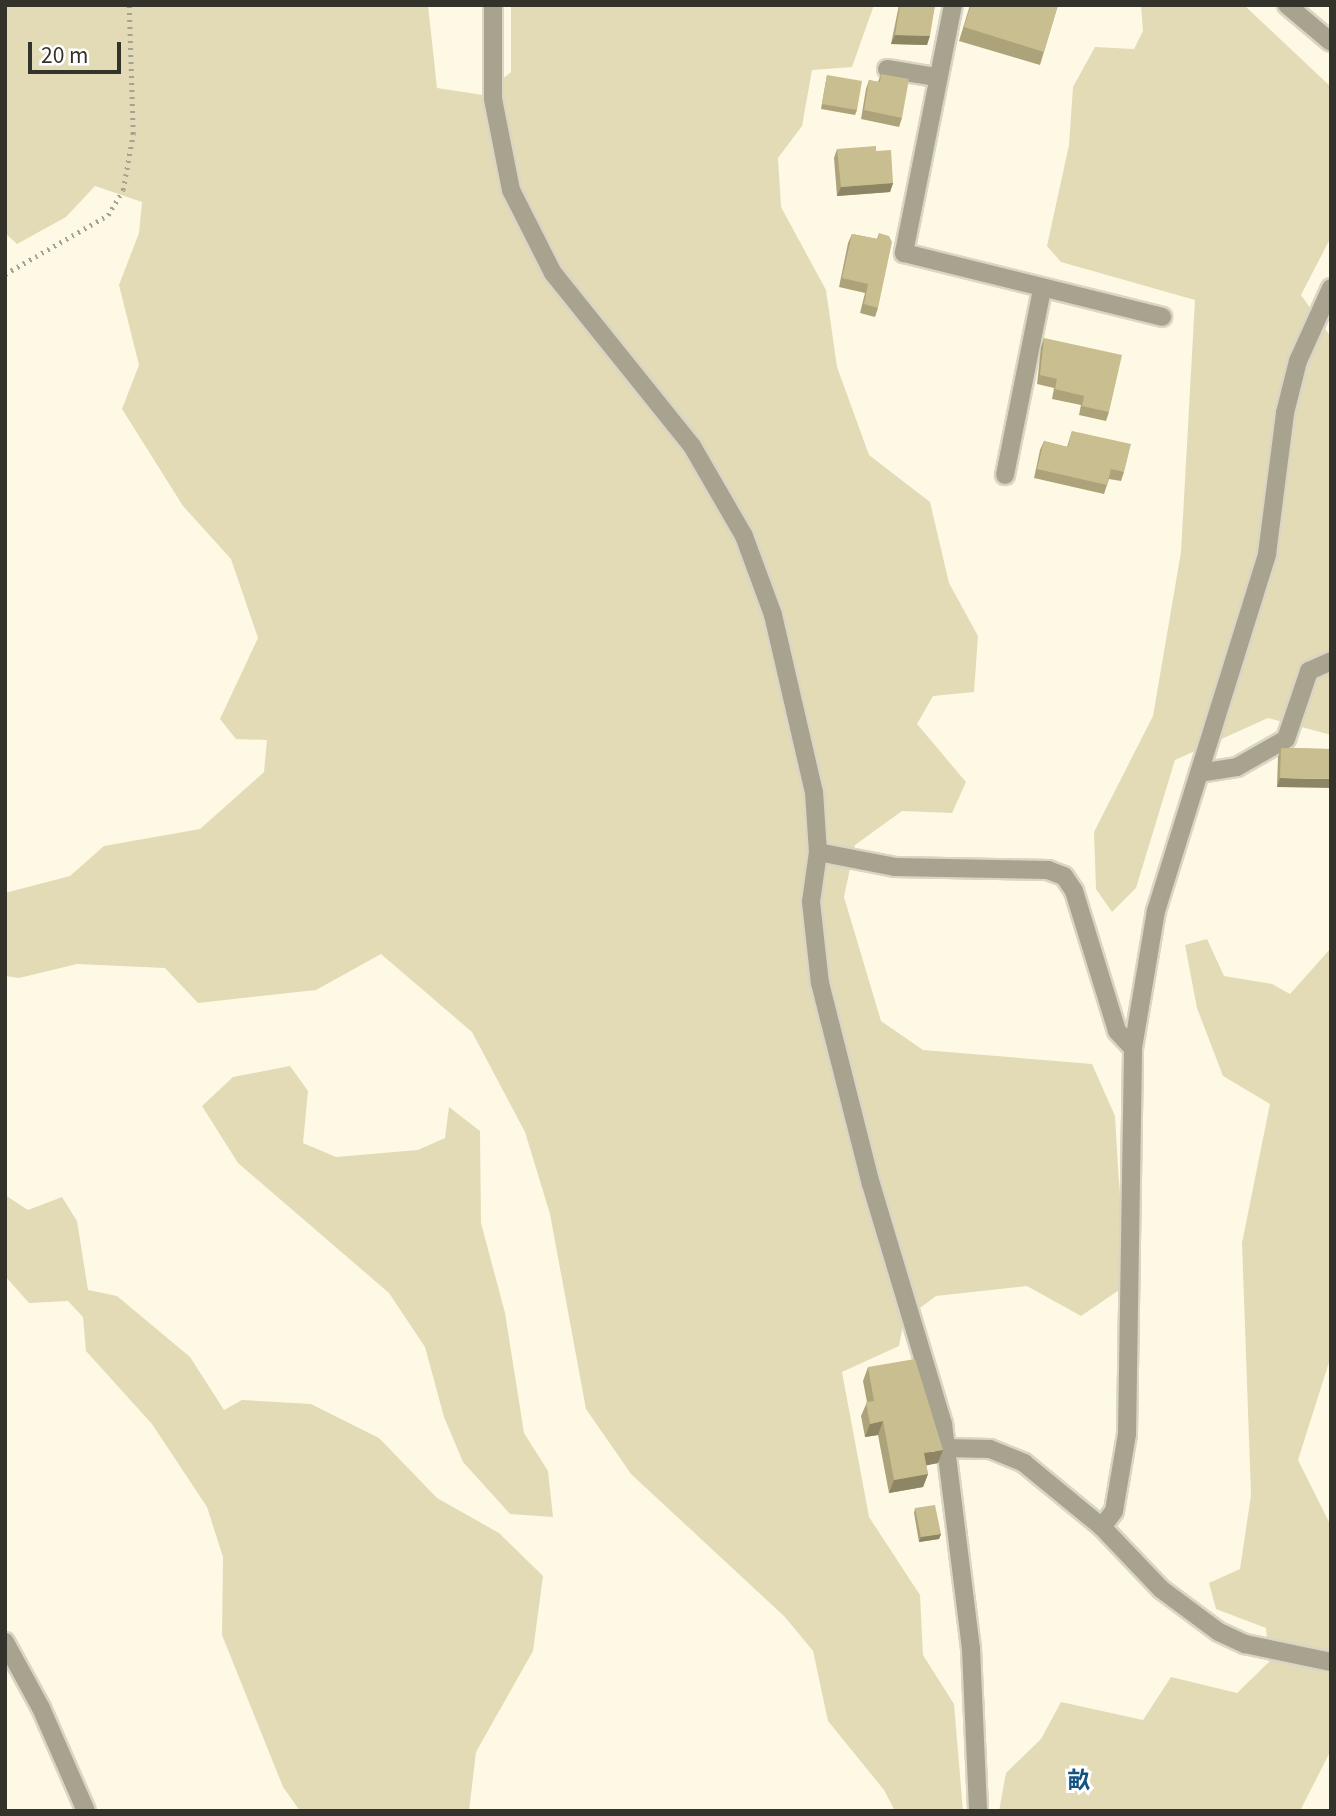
<!DOCTYPE html>
<meta charset="utf-8">
<style>
body{margin:0}
#map{position:relative;width:1336px;height:1816px;overflow:hidden;background:#fef9e5;font-family:Georgia,"Noto Sans JP",serif}
div>[style]{position:absolute}
.green>*{inset:0;background:#e3dbb6}
.path>*{height:4.5px;margin-top:-2.25px;transform-origin:0;background:repeating-linear-gradient(90deg,#a5a193 0 2px,transparent 0 7px)}
.roads{filter:drop-shadow(2px 0 #dad5c4) drop-shadow(-2px 0 #dad5c4) drop-shadow(0 2px #dad5c4) drop-shadow(0 -2px #dad5c4)}
.minor>*{height:18px;margin:-9px;padding:0 9px;transform-origin:9px;border-radius:9px;background:#a7a38f}
.wall>*{inset:0;background:#ada37b}
.shaded-wall>*{inset:0;background:#8d8564}
.building>*{inset:0;background:#c9be8f}
span{translate:-50% -50%;white-space:nowrap;text-align:center;line-height:1.15;-webkit-text-stroke:6px #fff;paint-order:stroke}
.neighbourhood-label{font-size:23px;color:#145282;font-weight:700}
.frame{position:absolute;inset:0;border:7px solid #34332b;pointer-events:none}
.scale{position:absolute;left:28px;top:42px;width:93px;height:32px;box-sizing:border-box;border:4px solid #34332b;border-top:0;padding-left:9px;font-size:21px;line-height:24px;white-space:nowrap;color:#34332b;-webkit-text-stroke:5px #fff;paint-order:stroke}
</style>
<div id="map">
<div class="green">
<div style="clip-path:polygon(5px 5px,428px 5px,437px 88px,483px 95px,511px 72px,511px 5px,874px 5px,852px 67px,812px 70px,802px 126px,778px 158px,781px 207px,826px 290px,837px 367px,869px 455px,930px 502px,949px 583px,978px 636px,974px 692px,933px 696px,917px 724px,966px 782px,952px 813px,902px 811px,855px 845px,844px 897px,881px 1021px,923px 1050px,1092px 1064px,1115px 1116px,1125px 1286px,1081px 1316px,1027px 1286px,936px 1296px,904px 1320px,899px 1346px,842px 1372px,869px 1517px,920px 1595px,923px 1655px,954px 1704px,963px 1811px,895px 1811px,884px 1790px,828px 1721px,813px 1651px,785px 1617px,631px 1474px,586px 1409px,550px 1214px,525px 1132px,472px 1032px,381px 954px,316px 990px,198px 1003px,165px 968px,77px 964px,19px 978px,5px 976px,5px 893px,70px 876px,104px 846px,200px 829px,264px 772px,267px 740px,236px 739px,220px 719px,258px 638px,231px 559px,183px 506px,122px 409px,139px 365px,119px 285px,139px 233px,142px 202px,95px 186px,66px 217px,17px 244px,5px 233px)"></div>
<div style="clip-path:polygon(1141px 5px,1244px 5px,1331px 87px,1331px 237px,1301px 295px,1331px 337px,1331px 735px,1268px 718px,1175px 760px,1136px 888px,1112px 912px,1096px 889px,1094px 832px,1153px 716px,1181px 552px,1195px 300px,1061px 262px,1047px 246px,1069px 145px,1073px 87px,1095px 47px,1134px 49px,1143px 31px)"></div>
<div style="clip-path:polygon(1207px 939px,1224px 976px,1272px 984px,1290px 994px,1331px 948px,1331px 1356px,1298px 1460px,1331px 1526px,1331px 1750px,1300px 1811px,999px 1811px,1006px 1773px,1041px 1739px,1061px 1702px,1143px 1720px,1171px 1677px,1237px 1693px,1269px 1662px,1266px 1628px,1216px 1609px,1209px 1583px,1240px 1569px,1251px 1495px,1242px 1243px,1270px 1104px,1223px 1076px,1197px 1008px,1185px 945px)"></div>
<div style="clip-path:polygon(290px 1066px,308px 1091px,303px 1143px,336px 1157px,418px 1150px,445px 1138px,449px 1107px,480px 1131px,481px 1223px,505px 1313px,524px 1433px,548px 1471px,553px 1517px,510px 1514px,463px 1462px,444px 1417px,425px 1347px,389px 1293px,238px 1163px,202px 1106px,233px 1077px)"></div>
<div style="clip-path:polygon(5px 1195px,28px 1210px,62px 1197px,77px 1221px,88px 1290px,117px 1296px,190px 1357px,224px 1410px,242px 1400px,311px 1404px,379px 1438px,437px 1498px,499px 1533px,543px 1576px,533px 1651px,476px 1752px,469px 1811px,300px 1811px,283px 1787px,222px 1635px,223px 1557px,207px 1507px,152px 1424px,86px 1351px,83px 1317px,68px 1301px,29px 1303px,5px 1276px)"></div>
</div>
<div class="path">
<div style="left:5px;top:274px;width:119px;rotate:-29.8deg"></div>
<div style="left:108px;top:215px;width:29px;rotate:-59deg"></div>
<div style="left:123px;top:190px;width:57px;rotate:-79.9deg"></div>
<div style="left:133px;top:134px;width:129px;rotate:-91.8deg"></div>
</div>
<div class="roads">
<div class="minor">
<div style="left:493px;top:5px;width:94px;rotate:90deg"></div>
<div style="left:493px;top:99px;width:93px;rotate:78.8deg"></div>
<div style="left:511px;top:190px;width:93px;rotate:63.2deg"></div>
<div style="left:553px;top:273px;width:222px;rotate:51.2deg"></div>
<div style="left:692px;top:446px;width:104px;rotate:60deg"></div>
<div style="left:744px;top:536px;width:84px;rotate:69.8deg"></div>
<div style="left:773px;top:615px;width:182px;rotate:77deg"></div>
<div style="left:814px;top:792px;width:60px;rotate:86.2deg"></div>
<div style="left:818px;top:852px;width:50px;rotate:98deg"></div>
<div style="left:811px;top:902px;width:81px;rotate:83.7deg"></div>
<div style="left:820px;top:983px;width:207px;rotate:75.8deg"></div>
<div style="left:871px;top:1184px;width:251px;rotate:73.3deg"></div>
<div style="left:943px;top:1424px;width:227px;rotate:82.9deg"></div>
<div style="left:971px;top:1649px;width:162px;rotate:87.5deg"></div>
<div style="left:953px;top:5px;width:253px;rotate:101.2deg"></div>
<div style="left:904px;top:253px;width:266px;rotate:13.9deg"></div>
<div style="left:1287px;top:5px;width:57px;rotate:40.1deg"></div>
<div style="left:887px;top:69px;width:50px;rotate:9.3deg"></div>
<div style="left:1005px;top:475px;width:190px;rotate:-78.7deg"></div>
<div style="left:1199px;top:773px;width:38px;rotate:-9deg"></div>
<div style="left:1237px;top:767px;width:56px;rotate:-29.7deg"></div>
<div style="left:1286px;top:739px;width:72px;rotate:-71.3deg"></div>
<div style="left:1309px;top:671px;width:24px;rotate:-24deg"></div>
<div style="left:818px;top:852px;width:78px;rotate:11deg"></div>
<div style="left:895px;top:867px;width:153px;rotate:1.1deg"></div>
<div style="left:1048px;top:870px;width:17px;rotate:21deg"></div>
<div style="left:1064px;top:876px;width:18px;rotate:56deg"></div>
<div style="left:1074px;top:891px;width:146px;rotate:72.9deg"></div>
<div style="left:1117px;top:1031px;width:23px;rotate:47deg"></div>
<div style="left:945px;top:1448px;width:45px;rotate:1.3deg"></div>
<div style="left:990px;top:1449px;width:37px;rotate:22deg"></div>
<div style="left:1024px;top:1463px;width:101px;rotate:39.4deg"></div>
<div style="left:1102px;top:1527px;width:86px;rotate:46.4deg"></div>
<div style="left:1161px;top:1589px;width:72px;rotate:36.6deg"></div>
<div style="left:1219px;top:1632px;width:29px;rotate:25deg"></div>
<div style="left:1245px;top:1644px;width:88px;rotate:11.8deg"></div>
<div style="left:1102px;top:1527px;width:20px;rotate:-53deg"></div>
<div style="left:1114px;top:1511px;width:78px;rotate:-80.4deg"></div>
<div style="left:1127px;top:1434px;width:386px;rotate:-89.1deg"></div>
<div style="left:1133px;top:1048px;width:139px;rotate:-80.5deg"></div>
<div style="left:1156px;top:911px;width:374px;rotate:-72.7deg"></div>
<div style="left:1267px;top:554px;width:142px;rotate:-82.7deg"></div>
<div style="left:1285px;top:413px;width:54px;rotate:-76deg"></div>
<div style="left:1298px;top:361px;width:80px;rotate:-65.7deg"></div>
<div style="left:5px;top:1642px;width:75px;rotate:61.4deg"></div>
<div style="left:41px;top:1708px;width:112px;rotate:66.4deg"></div>
</div>
</div>
<div class="wall">
<div style="clip-path:polygon(899px 5px,935px 5px,927px 45px,891px 44px)"></div>
<div style="clip-path:polygon(970px 5px,1058px 5px,1040px 65px,959px 41px)"></div>
<div style="clip-path:polygon(881px 74px,902px 118px,899px 127px,861px 119px,866px 89px,869px 80px,878px 82px)"></div>
<div style="clip-path:polygon(827px 75px,857px 110px,855px 115px,821px 109px)"></div>
<div style="clip-path:polygon(837px 149px,876px 151px,893px 183px,890px 192px,837px 196px,834px 158px)"></div>
<div style="clip-path:polygon(879px 233px,878px 308px,875px 317px,860px 313px,865px 293px,839px 287px,848px 243px,852px 234px,877px 239px)"></div>
<div style="clip-path:polygon(1044px 338px,1109px 412px,1106px 421px,1079px 415px,1081px 405px,1052px 399px,1054px 388px,1037px 384px,1041px 347px)"></div>
<div style="clip-path:polygon(1072px 431px,1124px 472px,1121px 481px,1109px 479px,1104px 494px,1034px 478px,1040px 450px,1044px 441px,1067px 447px)"></div>
<div style="clip-path:polygon(1281px 748px,1331px 749px,1277px 787px,1278px 757px)"></div>
<div style="clip-path:polygon(868px 1367px,938px 1463px,926px 1465px,928px 1474px,923px 1487px,889px 1493px,878px 1435px,865px 1437px,861px 1416px,867px 1402px,863px 1381px)"></div>
<div style="clip-path:polygon(915px 1508px,941px 1534px,939px 1539px,919px 1542px,914px 1513px)"></div>
</div>
<div class="shaded-wall">
<div style="clip-path:polygon(895px 35px,930px 36px,927px 45px,891px 44px)"></div>
<div style="clip-path:polygon(893px 183px,890px 192px,837px 196px,841px 187px)"></div>
<div style="clip-path:polygon(1280px 778px,1331px 779px,1331px 788px,1277px 787px)"></div>
<div style="clip-path:polygon(883px 1421px,878px 1435px,865px 1437px,870px 1424px)"></div>
<div style="clip-path:polygon(943px 1450px,938px 1463px,919px 1467px,924px 1453px)"></div>
<div style="clip-path:polygon(928px 1474px,923px 1487px,889px 1493px,894px 1480px)"></div>
<div style="clip-path:polygon(941px 1534px,939px 1539px,919px 1542px,921px 1537px)"></div>
</div>
<div class="building">
<div style="clip-path:polygon(900px 5px,935px 5px,930px 36px,895px 35px)"></div>
<div style="clip-path:polygon(971px 5px,1058px 5px,1044px 52px,964px 27px)"></div>
<div style="clip-path:polygon(881px 74px,909px 79px,902px 118px,864px 110px,869px 80px,880px 82px)"></div>
<div style="clip-path:polygon(827px 75px,862px 81px,857px 110px,822px 104px)"></div>
<div style="clip-path:polygon(876px 146px,876px 151px,891px 150px,893px 183px,841px 187px,837px 149px)"></div>
<div style="clip-path:polygon(879px 233px,889px 236px,892px 242px,878px 308px,864px 304px,868px 284px,842px 278px,852px 234px,878px 239px)"></div>
<div style="clip-path:polygon(1044px 338px,1122px 355px,1109px 412px,1082px 406px,1084px 396px,1055px 389px,1057px 379px,1040px 375px)"></div>
<div style="clip-path:polygon(1072px 431px,1131px 444px,1124px 472px,1111px 469px,1107px 485px,1037px 469px,1044px 441px,1068px 447px)"></div>
<div style="clip-path:polygon(1281px 748px,1331px 749px,1331px 779px,1280px 778px)"></div>
<div style="clip-path:polygon(915px 1359px,943px 1450px,924px 1453px,928px 1474px,894px 1480px,883px 1421px,870px 1424px,866px 1402px,874px 1401px,868px 1367px)"></div>
<div style="clip-path:polygon(935px 1505px,941px 1534px,921px 1537px,915px 1508px)"></div>
</div>
<div class="neighbourhood-label">
<span style="left:1079px;top:1778px">畝</span>
</div>
<div class="frame"></div>
<div class="scale">20 m</div>
</div>
